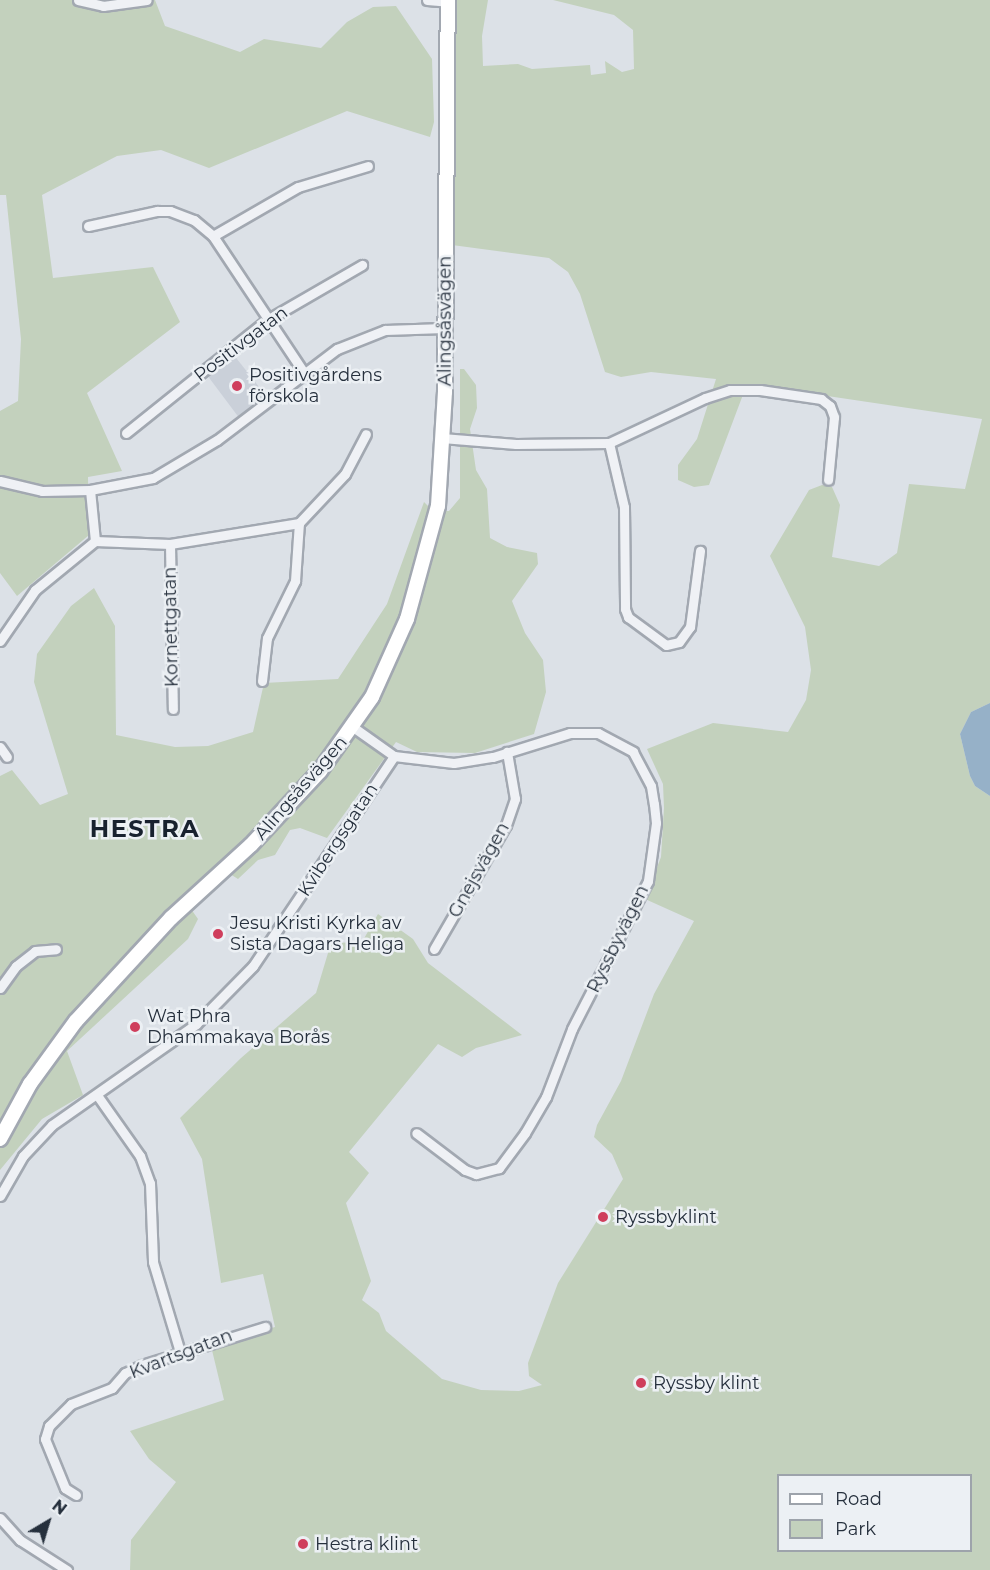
<!DOCTYPE html>
<meta charset="utf-8">
<style>
body{margin:0}
#map{position:relative;width:990px;height:1570px;overflow:hidden;background:#dce1e7;font-family:Montserrat,sans-serif}
div>[style]{position:absolute}
.built>*{inset:0;background:#cad0d9}
.green>*{inset:0;background:#c3d1bd}
.water>*{inset:0;background:#96b1c8}
.roads{filter:drop-shadow(2px 0 #a2a8b1) drop-shadow(-2px 0 #a2a8b1) drop-shadow(0 2px #a2a8b1) drop-shadow(0 -2px #a2a8b1)}
.street>*{height:9px;margin:-4.5px;padding:0 4.5px;transform-origin:4.5px;border-radius:4.5px;background:#eff1f5}
.secondary>*{height:14px;margin:-7px;padding:0 7px;transform-origin:7px;border-radius:7px;background:#fff}
.dots>*{width:16px;height:16px;translate:-50% -50%;box-sizing:border-box;border:3px solid #ecf0f4;border-radius:50%}
span{translate:-50% -50%;white-space:nowrap;text-align:center;line-height:1.15;-webkit-text-stroke:5px #ecf0f4;paint-order:stroke}
.street-label{font-size:18px;color:#26303d}
.poi-label{font-size:18px;color:#26303d}
.left{translate:0 -50%;text-align:left}
.district-label{font-size:24px;color:#18212e;font-weight:700;letter-spacing:1.5px}
.legend{position:absolute;left:777px;top:1474px;width:195px;height:78px;box-sizing:border-box;background:#ecf0f4;border:2px solid #9da3ab;margin:0;padding:8px 10px;list-style:none;font-size:18px;color:#26303d}
.legend li{display:flex;align-items:center;gap:12px;height:30px}
.legend b{width:30px;border:2px solid #9da3ab}
.north{position:absolute;left:18px;top:1492px;width:60px;height:60px;-webkit-text-stroke:4px #ecf0f4;paint-order:stroke;rotate:38deg;font-size:16px;font-weight:700;line-height:24px;text-align:center;color:#26303d}
.north::after{content:'';display:block;margin:auto;width:21px;height:27px;background:#26303d;clip-path:polygon(50% 0,100% 100%,50% 72%,0 100%)}
</style>
<div id="map">
<div class="built">
<div style="clip-path:polygon(233px 354px,267px 397px,240px 419px,207px 375px)"></div>
</div>
<div class="green">
<div style="clip-path:polygon(0 0,155px 0,165px 26px,240px 52px,264px 39px,321px 48px,347px 22px,373px 7px,396px 6px,432px 59px,434px 122px,430px 137px,347px 111px,209px 168px,161px 150px,117px 156px,42px 195px,53px 278px,153px 267px,180px 322px,87px 393px,122px 471px,88px 477px,89px 535px,17px 596px,0 573px,0 411px,18px 401px,21px 339px,6px 195px,0 195px)"></div>
<div style="clip-path:polygon(evenodd,454px 0,488px 0,482px 36px,483px 66px,518px 64px,532px 69px,590px 65px,591px 75px,606px 73px,605px 61px,622px 72px,634px 69px,633px 30px,614px 15px,553px 0,990px 0,990px 703px,971px 712px,960px 734px,970px 776px,975px 786px,990px 796px,990px 1570px,130px 1570px,131px 1540px,176px 1482px,149px 1459px,130px 1431px,224px 1400px,211px 1346px,275px 1327px,263px 1274px,221px 1283px,202px 1159px,180px 1118px,241px 1058px,316px 993px,331px 943px,362px 942px,378px 914px,413px 939px,428px 963px,522px 1035px,476px 1048px,462px 1057px,438px 1044px,349px 1152px,369px 1173px,346px 1203px,371px 1281px,362px 1300px,379px 1313px,386px 1331px,442px 1379px,481px 1390px,519px 1391px,542px 1385px,529px 1376px,528px 1363px,558px 1283px,623px 1179px,612px 1154px,594px 1137px,597px 1125px,621px 1081px,654px 994px,694px 921px,645px 899px,661px 857px,664px 808px,663px 784px,647px 749px,713px 723px,788px 732px,806px 700px,811px 670px,805px 627px,770px 556px,809px 490px,822px 485px,832px 487px,840px 505px,832px 557px,879px 566px,897px 553px,909px 484px,965px 489px,982px 419px,747px 384px,709px 485px,694px 487px,678px 480px,678px 465px,697px 439px,716px 379px,651px 372px,621px 377px,605px 372px,580px 294px,568px 272px,549px 258px,452px 245px,454px 0,778px 1476px,970px 1476px,970px 1550px,778px 1550px,778px 1476px)"></div>
<div style="clip-path:polygon(460px 369px,464px 369px,476px 385px,477px 408px,470px 429px,476px 470px,487px 489px,490px 538px,507px 547px,537px 553px,538px 564px,512px 601px,525px 633px,543px 660px,546px 692px,534px 734px,475px 753px,417px 752px,396px 742px,327px 838px,300px 828px,290px 830px,275px 855px,258px 860px,238px 879px,219px 867px,201px 879px,184px 899px,198px 919px,188px 939px,67px 1051px,83px 1095px,42px 1119px,0 1170px,0 776px,12px 770px,40px 805px,68px 794px,34px 682px,37px 654px,71px 606px,94px 588px,115px 626px,116px 735px,175px 747px,208px 746px,253px 732px,264px 683px,338px 679px,387px 604px,424px 502px,433px 511px,449px 511px,460px 498px)"></div>
</div>
<div class="water">
<div style="clip-path:polygon(990px 703px,990px 796px,975px 786px,970px 776px,960px 734px,971px 712px)"></div>
</div>
<div class="roads">
<div class="street">
<div style="left:78px;top:0;width:26px;rotate:13deg"></div>
<div style="left:103px;top:6px;width:44px;rotate:-7.8deg"></div>
<div style="left:427px;top:0;width:21px;rotate:5deg"></div>
<div style="left:88px;top:226px;width:71px;rotate:-12.3deg"></div>
<div style="left:157px;top:211px;width:13px"></div>
<div style="left:170px;top:211px;width:26px;rotate:21deg"></div>
<div style="left:194px;top:220px;width:25px;rotate:40deg"></div>
<div style="left:213px;top:236px;width:164px;rotate:56.4deg"></div>
<div style="left:213px;top:236px;width:98px;rotate:-30deg"></div>
<div style="left:298px;top:187px;width:73px;rotate:-16.7deg"></div>
<div style="left:126px;top:433px;width:181px;rotate:-38.7deg"></div>
<div style="left:267px;top:320px;width:110px;rotate:-30.1deg"></div>
<div style="left:442px;top:438px;width:74px;rotate:4.6deg"></div>
<div style="left:516px;top:444px;width:93px;rotate:-0.6deg"></div>
<div style="left:609px;top:443px;width:106px;rotate:-25.1deg"></div>
<div style="left:705px;top:398px;width:26px;rotate:-18deg"></div>
<div style="left:730px;top:390px;width:30px"></div>
<div style="left:760px;top:390px;width:62px;rotate:8.4deg"></div>
<div style="left:821px;top:399px;width:11px;rotate:38deg"></div>
<div style="left:830px;top:406px;width:12px;rotate:70deg"></div>
<div style="left:834px;top:417px;width:63px;rotate:95.4deg"></div>
<div style="left:609px;top:443px;width:66px;rotate:76.8deg"></div>
<div style="left:624px;top:507px;width:102px;rotate:89.4deg"></div>
<div style="left:625px;top:609px;width:9px;rotate:69deg"></div>
<div style="left:628px;top:617px;width:47px;rotate:36.4deg"></div>
<div style="left:666px;top:645px;width:13px;rotate:-13deg"></div>
<div style="left:679px;top:642px;width:19px;rotate:-54deg"></div>
<div style="left:690px;top:627px;width:77px;rotate:-82.5deg"></div>
<div style="left:0;top:481px;width:43px;rotate:13.4deg"></div>
<div style="left:42px;top:491px;width:48px;rotate:-1.2deg"></div>
<div style="left:90px;top:490px;width:64px;rotate:-10.8deg"></div>
<div style="left:153px;top:478px;width:74px;rotate:-30.7deg"></div>
<div style="left:217px;top:440px;width:151px;rotate:-37.2deg"></div>
<div style="left:337px;top:349px;width:52px;rotate:-21.6deg"></div>
<div style="left:385px;top:330px;width:59px;rotate:-1.9deg"></div>
<div style="left:95px;top:541px;width:75px;rotate:2.3deg"></div>
<div style="left:170px;top:544px;width:131px;rotate:-9.2deg"></div>
<div style="left:299px;top:523px;width:67px;rotate:-46.8deg"></div>
<div style="left:345px;top:474px;width:45px;rotate:-62.3deg"></div>
<div style="left:170px;top:544px;width:165px;rotate:89deg"></div>
<div style="left:0;top:641px;width:62px;rotate:-55.5deg"></div>
<div style="left:35px;top:590px;width:77px;rotate:-39.2deg"></div>
<div style="left:95px;top:541px;width:51px;rotate:-95.6deg"></div>
<div style="left:262px;top:681px;width:43px;rotate:-83.4deg"></div>
<div style="left:267px;top:638px;width:64px;rotate:-63.8deg"></div>
<div style="left:295px;top:581px;width:58px;rotate:-86.1deg"></div>
<div style="left:353px;top:727px;width:50px;rotate:35.3deg"></div>
<div style="left:394px;top:756px;width:60px;rotate:6.7deg"></div>
<div style="left:454px;top:763px;width:39px;rotate:-9deg"></div>
<div style="left:493px;top:757px;width:81px;rotate:-17.3deg"></div>
<div style="left:570px;top:733px;width:28px"></div>
<div style="left:598px;top:733px;width:40px;rotate:28deg"></div>
<div style="left:633px;top:752px;width:38px;rotate:62deg"></div>
<div style="left:651px;top:786px;width:18px;rotate:81deg"></div>
<div style="left:654px;top:804px;width:19px;rotate:84deg"></div>
<div style="left:656px;top:823px;width:59px;rotate:97.9deg"></div>
<div style="left:648px;top:881px;width:166px;rotate:117.2deg"></div>
<div style="left:572px;top:1029px;width:73px;rotate:110.9deg"></div>
<div style="left:546px;top:1097px;width:42px;rotate:120.3deg"></div>
<div style="left:525px;top:1133px;width:44px;rotate:126.6deg"></div>
<div style="left:499px;top:1168px;width:24px;rotate:165deg"></div>
<div style="left:476px;top:1174px;width:12px;rotate:-160deg"></div>
<div style="left:465px;top:1170px;width:61px;rotate:-142.9deg"></div>
<div style="left:0;top:747px;width:12px;rotate:55deg"></div>
<div style="left:434px;top:949px;width:143px;rotate:-59.9deg"></div>
<div style="left:506px;top:825px;width:28px;rotate:-71deg"></div>
<div style="left:515px;top:799px;width:48px;rotate:-99.7deg"></div>
<div style="left:0;top:988px;width:27px;rotate:-54deg"></div>
<div style="left:16px;top:966px;width:24px;rotate:-38deg"></div>
<div style="left:35px;top:951px;width:21px;rotate:-5deg"></div>
<div style="left:97px;top:1095px;width:75px;rotate:54.8deg"></div>
<div style="left:140px;top:1156px;width:29px;rotate:70deg"></div>
<div style="left:150px;top:1183px;width:79px;rotate:87.8deg"></div>
<div style="left:153px;top:1262px;width:94px;rotate:73.3deg"></div>
<div style="left:0;top:1196px;width:46px;rotate:-60.1deg"></div>
<div style="left:23px;top:1156px;width:42px;rotate:-46.9deg"></div>
<div style="left:52px;top:1125px;width:176px;rotate:-35deg"></div>
<div style="left:196px;top:1024px;width:81px;rotate:-45.5deg"></div>
<div style="left:253px;top:966px;width:253px;rotate:-56.1deg"></div>
<div style="left:76px;top:1495px;width:13px;rotate:-148deg"></div>
<div style="left:65px;top:1488px;width:53px;rotate:-112.2deg"></div>
<div style="left:45px;top:1439px;width:14px;rotate:-73deg"></div>
<div style="left:49px;top:1426px;width:31px;rotate:-45deg"></div>
<div style="left:71px;top:1404px;width:44px;rotate:-21.3deg"></div>
<div style="left:112px;top:1388px;width:20px;rotate:-49deg"></div>
<div style="left:125px;top:1373px;width:19px;rotate:-25deg"></div>
<div style="left:142px;top:1365px;width:129px;rotate:-17.2deg"></div>
<div style="left:0;top:1518px;width:30px;rotate:48deg"></div>
<div style="left:20px;top:1540px;width:56px;rotate:32.6deg"></div>
</div>
<div class="secondary">
<div style="left:0;top:1139px;width:63px;rotate:-61.4deg"></div>
<div style="left:30px;top:1084px;width:78px;rotate:-53.9deg"></div>
<div style="left:76px;top:1021px;width:140px;rotate:-47.3deg"></div>
<div style="left:171px;top:918px;width:108px;rotate:-42.4deg"></div>
<div style="left:251px;top:845px;width:101px;rotate:-47deg"></div>
<div style="left:320px;top:771px;width:90px;rotate:-54.9deg"></div>
<div style="left:372px;top:697px;width:85px;rotate:-65.8deg"></div>
<div style="left:407px;top:619px;width:117px;rotate:-74.7deg"></div>
<div style="left:438px;top:506px;width:114px;rotate:-86.5deg"></div>
<div style="left:445px;top:392px;width:392px;rotate:-89.6deg"></div>
</div>
</div>
<div class="dots">
<div style="left:237px;top:386px;background:#cf3e5c"></div>
<div style="left:218px;top:934px;background:#cf3e5c"></div>
<div style="left:135px;top:1027px;background:#cf3e5c"></div>
<div style="left:603px;top:1217px;background:#cf3e5c"></div>
<div style="left:641px;top:1383px;background:#cf3e5c"></div>
<div style="left:303px;top:1544px;background:#cf3e5c"></div>
</div>
<div class="street-label">
<span style="left:445px;top:321px;rotate:-90deg">Alingsåsvägen</span>
<span style="left:241px;top:344px;rotate:-37deg">Positivgatan</span>
<span style="left:171px;top:627px;rotate:-91deg">Kornettgatan</span>
<span style="left:301px;top:788px;rotate:-49deg">Alingsåsvägen</span>
<span style="left:338px;top:840px;rotate:-57deg">Kvibergsgatan</span>
<span style="left:479px;top:870px;rotate:-61deg">Gnejsvägen</span>
<span style="left:618px;top:939px;rotate:-64deg">Ryssbyvägen</span>
<span style="left:181px;top:1354px;rotate:-21deg">Kvartsgatan</span>
</div>
<div class="poi-label">
<span class="left" style="left:249px;top:386px">Positivgårdens<br>förskola</span>
<span class="left" style="left:230px;top:934px">Jesu Kristi Kyrka av<br>Sista Dagars Heliga</span>
<span class="left" style="left:147px;top:1027px">Wat Phra<br>Dhammakaya Borås</span>
<span class="left" style="left:615px;top:1217px">Ryssbyklint</span>
<span class="left" style="left:653px;top:1383px">Ryssby klint</span>
<span class="left" style="left:315px;top:1544px">Hestra klint</span>
</div>
<div class="district-label">
<span style="left:145px;top:829px">HESTRA</span>
</div>
<ul class="legend">
<li><b style="height:8px;background:#fff"></b>Road</li>
<li><b style="height:16px;background:#c3d1bd"></b>Park</li>
</ul>
<div class="north">N</div>
</div>
